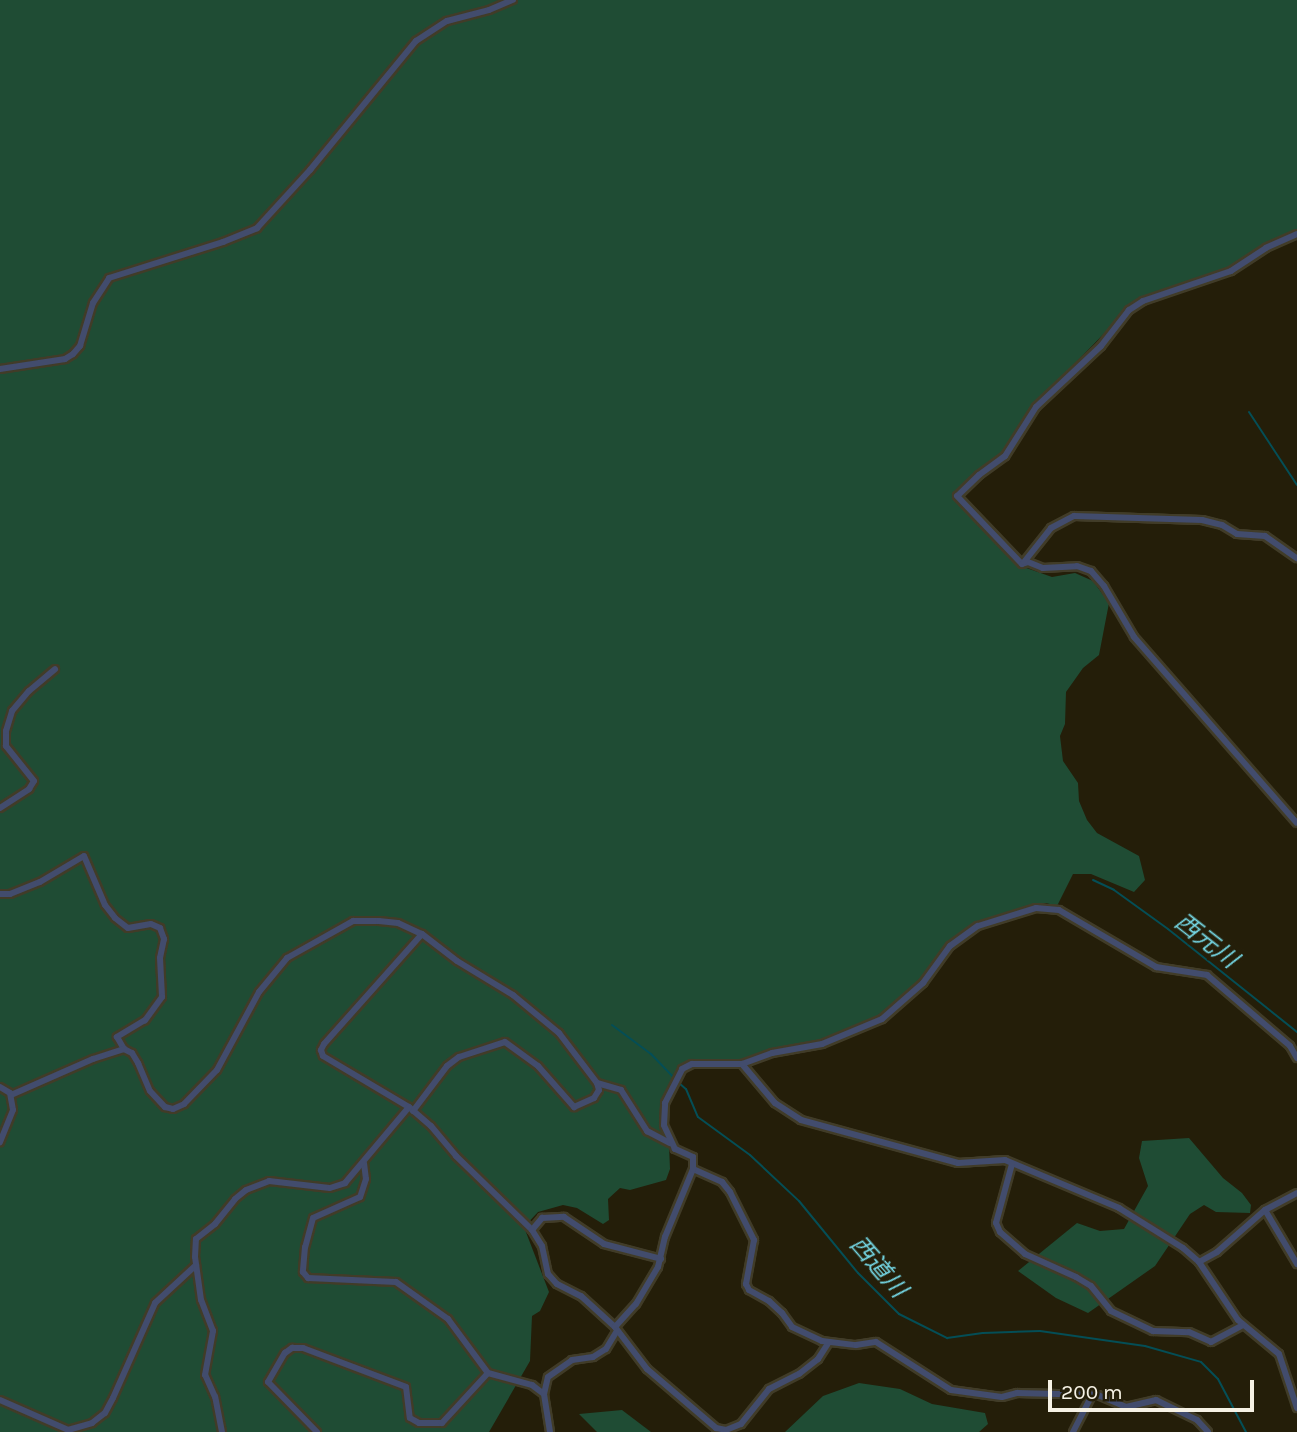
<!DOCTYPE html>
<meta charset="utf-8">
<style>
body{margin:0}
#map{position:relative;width:1297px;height:1432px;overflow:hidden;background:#241e09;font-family:Karla,"Noto Sans JP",sans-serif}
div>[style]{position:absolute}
.forest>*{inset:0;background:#1f4c34}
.stream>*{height:2px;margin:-1px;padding:0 1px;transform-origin:1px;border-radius:1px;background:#044e56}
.roads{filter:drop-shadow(2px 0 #413c28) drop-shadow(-2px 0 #413c28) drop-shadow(0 2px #413c28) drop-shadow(0 -2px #413c28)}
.minor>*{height:6px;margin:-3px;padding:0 3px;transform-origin:3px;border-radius:3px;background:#424c6d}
span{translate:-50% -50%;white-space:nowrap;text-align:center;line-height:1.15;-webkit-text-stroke:7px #241e09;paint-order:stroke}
.water-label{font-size:24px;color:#75d8e6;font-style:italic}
.scale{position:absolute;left:1048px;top:1380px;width:206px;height:32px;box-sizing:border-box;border:4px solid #f6f2e5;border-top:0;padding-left:9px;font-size:21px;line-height:24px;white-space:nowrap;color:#f6f2e5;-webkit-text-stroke:5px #241e09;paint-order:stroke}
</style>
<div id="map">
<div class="forest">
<div style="clip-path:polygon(0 0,1297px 0,1297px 229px,1221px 271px,1134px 303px,1034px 405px,1003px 456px,982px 470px,953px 496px,1018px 565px,1052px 577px,1075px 573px,1093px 581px,1109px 603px,1099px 655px,1083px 668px,1066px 692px,1065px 724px,1060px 736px,1063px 761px,1078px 783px,1079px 801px,1087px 820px,1097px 833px,1139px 856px,1145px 880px,1134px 892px,1091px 874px,1073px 874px,1057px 906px,1046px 903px,1010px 911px,971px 926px,944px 950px,915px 988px,888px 1012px,822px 1041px,733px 1061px,695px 1059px,682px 1067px,669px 1086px,662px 1107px,661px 1128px,669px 1144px,670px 1169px,666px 1180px,630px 1190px,620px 1188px,608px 1199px,609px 1220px,603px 1224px,577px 1208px,563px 1205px,538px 1212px,524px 1227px,549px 1292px,540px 1311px,532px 1316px,530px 1361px,489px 1432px,0 1432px)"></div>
<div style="clip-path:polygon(1189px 1138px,1223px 1178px,1242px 1193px,1251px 1205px,1250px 1213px,1216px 1212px,1204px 1205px,1190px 1214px,1155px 1266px,1088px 1313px,1056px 1298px,1018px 1271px,1077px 1223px,1100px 1231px,1124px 1229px,1148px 1186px,1139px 1158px,1142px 1141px)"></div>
<div style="clip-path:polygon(859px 1383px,900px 1389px,932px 1404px,985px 1413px,988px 1424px,979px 1432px,785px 1432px,823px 1396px)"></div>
<div style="clip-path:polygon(622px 1410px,651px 1432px,597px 1432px,579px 1414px)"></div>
</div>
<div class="stream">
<div style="left:1249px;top:412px;width:87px;rotate:56.7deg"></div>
<div style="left:1093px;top:880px;width:23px;rotate:25deg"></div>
<div style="left:1114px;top:890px;width:67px;rotate:35.8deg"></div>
<div style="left:1168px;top:929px;width:165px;rotate:38.6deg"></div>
<div style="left:612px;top:1025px;width:49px;rotate:36.6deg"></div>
<div style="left:651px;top:1054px;width:35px;rotate:46deg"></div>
<div style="left:679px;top:1083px;width:9px;rotate:41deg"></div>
<div style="left:686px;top:1089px;width:30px;rotate:67deg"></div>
<div style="left:698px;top:1117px;width:64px;rotate:36.2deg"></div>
<div style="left:750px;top:1155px;width:67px;rotate:43.2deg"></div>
<div style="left:799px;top:1201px;width:93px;rotate:50.7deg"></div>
<div style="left:858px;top:1273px;width:58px;rotate:45deg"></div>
<div style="left:899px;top:1314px;width:54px;rotate:26.6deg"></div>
<div style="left:947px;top:1338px;width:36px;rotate:-8deg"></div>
<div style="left:983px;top:1333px;width:57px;rotate:-2deg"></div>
<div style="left:1040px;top:1331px;width:106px;rotate:8.1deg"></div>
<div style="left:1145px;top:1346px;width:58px;rotate:15.9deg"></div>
<div style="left:1201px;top:1362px;width:24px;rotate:45deg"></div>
<div style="left:1218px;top:1379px;width:60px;rotate:62.2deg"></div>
</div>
<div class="roads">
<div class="minor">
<div style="left:1297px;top:234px;width:34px;rotate:156deg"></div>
<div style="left:1266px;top:248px;width:42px;rotate:146.7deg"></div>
<div style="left:1231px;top:271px;width:93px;rotate:161.2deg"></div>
<div style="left:1143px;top:301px;width:17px;rotate:147deg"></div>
<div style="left:1129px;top:310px;width:46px;rotate:127.9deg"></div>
<div style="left:1101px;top:346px;width:89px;rotate:136.8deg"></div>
<div style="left:1036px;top:407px;width:58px;rotate:122.3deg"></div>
<div style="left:1005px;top:456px;width:32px;rotate:144deg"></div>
<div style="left:979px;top:475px;width:30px;rotate:136deg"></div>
<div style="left:957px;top:496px;width:94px;rotate:46.3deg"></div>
<div style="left:1022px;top:564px;width:6px;rotate:-18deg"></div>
<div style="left:1028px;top:562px;width:16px;rotate:22deg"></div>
<div style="left:1043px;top:568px;width:34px;rotate:-3deg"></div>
<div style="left:1077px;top:566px;width:15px;rotate:20deg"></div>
<div style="left:1091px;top:571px;width:20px;rotate:49deg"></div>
<div style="left:1104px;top:586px;width:59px;rotate:59.5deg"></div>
<div style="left:1134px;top:637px;width:247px;rotate:48.8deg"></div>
<div style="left:0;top:369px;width:66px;rotate:-8.7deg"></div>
<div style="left:65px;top:359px;width:9px;rotate:-32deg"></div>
<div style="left:73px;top:354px;width:11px;rotate:-49deg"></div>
<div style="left:80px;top:346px;width:45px;rotate:-73.2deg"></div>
<div style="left:93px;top:303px;width:30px;rotate:-57deg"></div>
<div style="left:109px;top:278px;width:120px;rotate:-17.5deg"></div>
<div style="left:223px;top:242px;width:37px;rotate:-22deg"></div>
<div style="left:257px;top:228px;width:79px;rotate:-47.6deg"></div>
<div style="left:310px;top:170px;width:167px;rotate:-50.6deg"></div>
<div style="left:416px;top:41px;width:37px;rotate:-33deg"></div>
<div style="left:447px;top:21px;width:43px;rotate:-14.7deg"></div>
<div style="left:489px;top:10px;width:26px;rotate:-23deg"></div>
<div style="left:1024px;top:562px;width:43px;rotate:-51.5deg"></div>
<div style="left:1051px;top:528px;width:26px;rotate:-28deg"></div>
<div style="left:1074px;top:516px;width:128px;rotate:1.8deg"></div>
<div style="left:1202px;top:520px;width:21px;rotate:14deg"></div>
<div style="left:1222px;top:525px;width:17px;rotate:31deg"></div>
<div style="left:1237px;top:534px;width:28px;rotate:4deg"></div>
<div style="left:1265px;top:536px;width:39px;rotate:35deg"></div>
<div style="left:0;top:808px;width:35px;rotate:-33deg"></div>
<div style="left:29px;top:789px;width:9px;rotate:-58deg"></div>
<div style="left:34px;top:781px;width:45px;rotate:-128.7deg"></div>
<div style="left:6px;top:746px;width:15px;rotate:-90deg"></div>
<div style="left:6px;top:731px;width:21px;rotate:-73deg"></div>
<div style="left:12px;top:711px;width:26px;rotate:-50deg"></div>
<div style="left:29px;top:691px;width:34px;rotate:-40deg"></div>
<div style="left:0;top:894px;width:10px"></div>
<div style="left:10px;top:894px;width:32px;rotate:-22deg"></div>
<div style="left:40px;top:882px;width:51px;rotate:-30.6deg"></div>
<div style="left:84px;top:856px;width:53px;rotate:66.8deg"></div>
<div style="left:105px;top:905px;width:16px;rotate:52deg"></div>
<div style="left:115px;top:918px;width:16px;rotate:38deg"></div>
<div style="left:128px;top:928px;width:23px;rotate:-10deg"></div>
<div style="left:151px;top:924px;width:10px;rotate:24deg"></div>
<div style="left:160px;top:928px;width:12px;rotate:70deg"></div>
<div style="left:164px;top:939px;width:19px;rotate:102deg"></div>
<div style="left:160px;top:958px;width:39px;rotate:87deg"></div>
<div style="left:162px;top:997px;width:29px;rotate:126deg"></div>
<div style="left:145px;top:1020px;width:33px;rotate:149deg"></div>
<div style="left:117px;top:1037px;width:14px;rotate:60deg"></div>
<div style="left:124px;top:1049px;width:9px;rotate:27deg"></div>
<div style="left:132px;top:1053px;width:12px;rotate:59deg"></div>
<div style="left:138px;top:1063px;width:30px;rotate:67deg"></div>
<div style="left:150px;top:1091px;width:22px;rotate:47deg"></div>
<div style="left:165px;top:1107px;width:8px;rotate:14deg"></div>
<div style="left:173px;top:1109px;width:12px;rotate:-24deg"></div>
<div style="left:184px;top:1104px;width:47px;rotate:-45.9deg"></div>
<div style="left:217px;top:1070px;width:89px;rotate:-61.7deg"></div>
<div style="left:259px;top:992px;width:44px;rotate:-50.5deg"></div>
<div style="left:287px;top:958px;width:76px;rotate:-29.3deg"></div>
<div style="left:353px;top:921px;width:26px"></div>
<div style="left:379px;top:921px;width:19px;rotate:6deg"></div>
<div style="left:398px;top:923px;width:26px;rotate:25deg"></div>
<div style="left:422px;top:934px;width:44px;rotate:37.6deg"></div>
<div style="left:457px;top:961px;width:66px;rotate:31.3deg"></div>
<div style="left:513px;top:995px;width:60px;rotate:39.6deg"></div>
<div style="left:559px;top:1033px;width:63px;rotate:52.8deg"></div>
<div style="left:597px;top:1083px;width:25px;rotate:16deg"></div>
<div style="left:621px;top:1090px;width:49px;rotate:57.6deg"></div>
<div style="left:647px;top:1131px;width:26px;rotate:28deg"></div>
<div style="left:422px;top:934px;width:147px;rotate:131.7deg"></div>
<div style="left:324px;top:1044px;width:7px;rotate:117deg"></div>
<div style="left:321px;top:1050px;width:6px;rotate:72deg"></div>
<div style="left:323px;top:1056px;width:100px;rotate:30.7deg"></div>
<div style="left:409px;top:1107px;width:29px;rotate:41deg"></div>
<div style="left:431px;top:1126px;width:39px;rotate:50deg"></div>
<div style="left:456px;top:1156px;width:106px;rotate:44.2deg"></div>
<div style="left:532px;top:1230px;width:19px;rotate:58deg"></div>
<div style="left:542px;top:1246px;width:29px;rotate:78deg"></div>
<div style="left:548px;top:1274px;width:13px;rotate:48deg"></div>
<div style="left:557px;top:1284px;width:27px;rotate:27deg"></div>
<div style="left:581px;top:1296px;width:46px;rotate:42.4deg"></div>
<div style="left:615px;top:1327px;width:53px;rotate:52.7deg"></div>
<div style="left:647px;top:1369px;width:91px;rotate:40.5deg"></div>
<div style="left:716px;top:1428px;width:10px;rotate:11deg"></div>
<div style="left:726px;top:1430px;width:16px;rotate:-22deg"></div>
<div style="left:741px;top:1424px;width:45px;rotate:-51.3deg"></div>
<div style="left:769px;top:1389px;width:34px;rotate:-27deg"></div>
<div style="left:799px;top:1374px;width:24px;rotate:-38deg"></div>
<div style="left:818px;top:1359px;width:20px;rotate:-57deg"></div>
<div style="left:742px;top:1064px;width:51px;rotate:49.8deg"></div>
<div style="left:775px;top:1103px;width:31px;rotate:33deg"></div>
<div style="left:801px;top:1120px;width:163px;rotate:15.3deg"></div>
<div style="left:958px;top:1163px;width:47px;rotate:-3.7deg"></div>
<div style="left:1005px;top:1160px;width:124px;rotate:22.8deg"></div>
<div style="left:1119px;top:1208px;width:75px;rotate:32deg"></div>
<div style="left:1183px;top:1248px;width:21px;rotate:41deg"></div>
<div style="left:1199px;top:1262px;width:70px;rotate:56.1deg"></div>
<div style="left:1238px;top:1320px;width:53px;rotate:39.7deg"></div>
<div style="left:1279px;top:1354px;width:57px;rotate:71.6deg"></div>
<div style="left:0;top:1087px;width:12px;rotate:31deg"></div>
<div style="left:10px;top:1093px;width:17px;rotate:80deg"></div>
<div style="left:13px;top:1110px;width:35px;rotate:112deg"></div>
<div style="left:11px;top:1095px;width:90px;rotate:-23.7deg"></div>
<div style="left:93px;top:1059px;width:33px;rotate:-18deg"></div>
<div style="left:413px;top:1111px;width:56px;rotate:-52.9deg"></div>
<div style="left:447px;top:1066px;width:15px;rotate:-37deg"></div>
<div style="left:459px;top:1057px;width:48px;rotate:-18.1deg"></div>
<div style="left:505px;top:1042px;width:41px;rotate:36deg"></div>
<div style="left:538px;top:1066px;width:55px;rotate:48.7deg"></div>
<div style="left:574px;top:1107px;width:22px;rotate:-24deg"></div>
<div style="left:594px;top:1098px;width:9px;rotate:-58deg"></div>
<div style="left:599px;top:1090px;width:7px;rotate:-106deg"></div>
<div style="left:364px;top:1163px;width:16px;rotate:83deg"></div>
<div style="left:366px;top:1179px;width:19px;rotate:108deg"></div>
<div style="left:360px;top:1197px;width:51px;rotate:155.9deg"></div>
<div style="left:313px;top:1218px;width:30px;rotate:105deg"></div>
<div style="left:305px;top:1247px;width:25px;rotate:95deg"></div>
<div style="left:303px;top:1272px;width:8px;rotate:50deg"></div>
<div style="left:308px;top:1278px;width:88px;rotate:2.6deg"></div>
<div style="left:396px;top:1282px;width:64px;rotate:35.4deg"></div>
<div style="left:448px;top:1319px;width:67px;rotate:53.5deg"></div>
<div style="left:488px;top:1373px;width:46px;rotate:15.3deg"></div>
<div style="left:532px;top:1385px;width:15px;rotate:37deg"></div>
<div style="left:1012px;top:1164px;width:61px;rotate:105.2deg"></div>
<div style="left:996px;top:1223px;width:10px;rotate:66deg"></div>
<div style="left:1000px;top:1232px;width:33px;rotate:41deg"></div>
<div style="left:1025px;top:1254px;width:56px;rotate:24.3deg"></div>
<div style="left:1076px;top:1277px;width:17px;rotate:31deg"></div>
<div style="left:1091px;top:1286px;width:32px;rotate:51deg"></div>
<div style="left:1111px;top:1311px;width:47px;rotate:25.5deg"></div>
<div style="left:1153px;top:1331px;width:36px;rotate:2deg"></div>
<div style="left:1189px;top:1332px;width:24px;rotate:24deg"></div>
<div style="left:1211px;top:1342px;width:36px;rotate:-28deg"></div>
<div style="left:693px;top:1169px;width:32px;rotate:24deg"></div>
<div style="left:722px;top:1182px;width:13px;rotate:51deg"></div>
<div style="left:730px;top:1192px;width:54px;rotate:63.4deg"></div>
<div style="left:754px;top:1240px;width:45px;rotate:100.3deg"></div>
<div style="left:746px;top:1284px;width:7px;rotate:63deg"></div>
<div style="left:749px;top:1290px;width:23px;rotate:29deg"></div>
<div style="left:769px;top:1301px;width:18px;rotate:43deg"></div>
<div style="left:782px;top:1313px;width:17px;rotate:54deg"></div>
<div style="left:792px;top:1327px;width:33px;rotate:25deg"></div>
<div style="left:822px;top:1341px;width:34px;rotate:7deg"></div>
<div style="left:856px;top:1345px;width:20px;rotate:-9deg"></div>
<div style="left:876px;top:1342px;width:89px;rotate:32.6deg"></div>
<div style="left:951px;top:1390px;width:51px;rotate:7.8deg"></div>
<div style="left:1002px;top:1397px;width:16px;rotate:-15deg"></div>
<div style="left:1017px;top:1393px;width:81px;rotate:1.4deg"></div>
<div style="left:1098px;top:1395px;width:30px;rotate:23deg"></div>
<div style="left:1126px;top:1407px;width:31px;rotate:-13deg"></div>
<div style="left:1156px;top:1400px;width:46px;rotate:26deg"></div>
<div style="left:1197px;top:1420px;width:16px;rotate:47deg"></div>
<div style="left:1265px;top:1210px;width:63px;rotate:59.3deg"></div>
<div style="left:532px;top:1230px;width:16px;rotate:-50deg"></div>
<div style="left:542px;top:1218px;width:22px;rotate:-3deg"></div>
<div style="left:564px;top:1217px;width:48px;rotate:34deg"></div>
<div style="left:604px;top:1244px;width:59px;rotate:14.7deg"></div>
<div style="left:1199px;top:1262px;width:21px;rotate:-29deg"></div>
<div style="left:1217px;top:1252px;width:64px;rotate:-41.2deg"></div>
<div style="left:1265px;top:1210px;width:36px;rotate:-28deg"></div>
<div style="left:615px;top:1327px;width:31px;rotate:-48deg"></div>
<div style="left:636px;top:1304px;width:43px;rotate:-59.3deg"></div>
<div style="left:658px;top:1267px;width:31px;rotate:-77deg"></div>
<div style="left:665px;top:1237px;width:74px;rotate:-67.6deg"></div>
<div style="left:693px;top:1169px;width:12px;rotate:-90deg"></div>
<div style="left:693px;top:1157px;width:20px;rotate:-156deg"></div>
<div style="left:675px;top:1149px;width:26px;rotate:-115deg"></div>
<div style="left:664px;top:1125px;width:22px;rotate:-87deg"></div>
<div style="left:665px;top:1103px;width:38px;rotate:-63deg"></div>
<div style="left:682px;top:1069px;width:11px;rotate:-27deg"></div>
<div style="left:692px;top:1064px;width:50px"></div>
<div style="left:742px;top:1064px;width:32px;rotate:-20deg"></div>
<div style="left:772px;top:1053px;width:51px;rotate:-10.2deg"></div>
<div style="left:822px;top:1044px;width:65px;rotate:-22.6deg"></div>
<div style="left:882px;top:1019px;width:55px;rotate:-41.3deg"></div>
<div style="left:923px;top:983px;width:46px;rotate:-53.9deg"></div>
<div style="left:950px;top:946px;width:34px;rotate:-36deg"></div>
<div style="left:978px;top:926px;width:61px;rotate:-17.2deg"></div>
<div style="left:1036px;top:908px;width:23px;rotate:5deg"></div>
<div style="left:1059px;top:910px;width:113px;rotate:30.4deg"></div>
<div style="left:1156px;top:967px;width:52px;rotate:8.9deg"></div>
<div style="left:1207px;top:975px;width:109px;rotate:40.5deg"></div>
<div style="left:1290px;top:1046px;width:14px;rotate:60deg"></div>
<div style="left:0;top:1400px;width:74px;rotate:23.8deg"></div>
<div style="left:68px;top:1430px;width:25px;rotate:-16deg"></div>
<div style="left:92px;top:1423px;width:16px;rotate:-38deg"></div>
<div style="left:105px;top:1413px;width:17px;rotate:-62deg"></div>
<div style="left:113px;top:1398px;width:104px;rotate:-66.1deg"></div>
<div style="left:155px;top:1303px;width:56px;rotate:-42.8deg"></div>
<div style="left:222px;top:1432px;width:36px;rotate:-101deg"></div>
<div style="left:215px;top:1397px;width:24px;rotate:-114deg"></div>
<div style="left:205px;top:1375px;width:45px;rotate:-79.7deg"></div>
<div style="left:213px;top:1331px;width:33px;rotate:-111deg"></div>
<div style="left:201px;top:1300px;width:43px;rotate:-97.9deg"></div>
<div style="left:195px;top:1257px;width:18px;rotate:-87deg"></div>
<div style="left:196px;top:1239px;width:24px;rotate:-38deg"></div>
<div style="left:215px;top:1224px;width:32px;rotate:-51deg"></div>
<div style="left:235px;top:1199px;width:14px;rotate:-39deg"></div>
<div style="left:246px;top:1190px;width:25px;rotate:-21deg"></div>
<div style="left:269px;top:1181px;width:61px;rotate:6.5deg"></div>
<div style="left:330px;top:1188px;width:16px;rotate:-18deg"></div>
<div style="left:345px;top:1183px;width:99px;rotate:-49.9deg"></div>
<div style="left:317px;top:1432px;width:70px;rotate:-134.4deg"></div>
<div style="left:268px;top:1382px;width:34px;rotate:-60deg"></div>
<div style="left:285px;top:1353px;width:9px;rotate:-36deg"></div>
<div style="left:292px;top:1348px;width:11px"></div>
<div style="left:303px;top:1348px;width:110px;rotate:20.7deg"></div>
<div style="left:406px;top:1387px;width:31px;rotate:83deg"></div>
<div style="left:410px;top:1418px;width:10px;rotate:29deg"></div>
<div style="left:419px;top:1423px;width:23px"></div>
<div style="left:442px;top:1423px;width:68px;rotate:-47.4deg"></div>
<div style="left:550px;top:1432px;width:38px;rotate:-99deg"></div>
<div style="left:544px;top:1394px;width:17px;rotate:-77deg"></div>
<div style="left:548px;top:1377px;width:29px;rotate:-35deg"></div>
<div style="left:572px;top:1360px;width:21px;rotate:-8deg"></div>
<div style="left:593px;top:1357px;width:15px;rotate:-32deg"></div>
<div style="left:606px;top:1349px;width:21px;rotate:-59deg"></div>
<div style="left:1073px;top:1432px;width:42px;rotate:-62.8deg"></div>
</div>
</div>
<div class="water-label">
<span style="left:1206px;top:941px;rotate:38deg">西元川</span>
<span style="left:878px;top:1267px;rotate:49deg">西道川</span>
</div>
<div class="scale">200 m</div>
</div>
